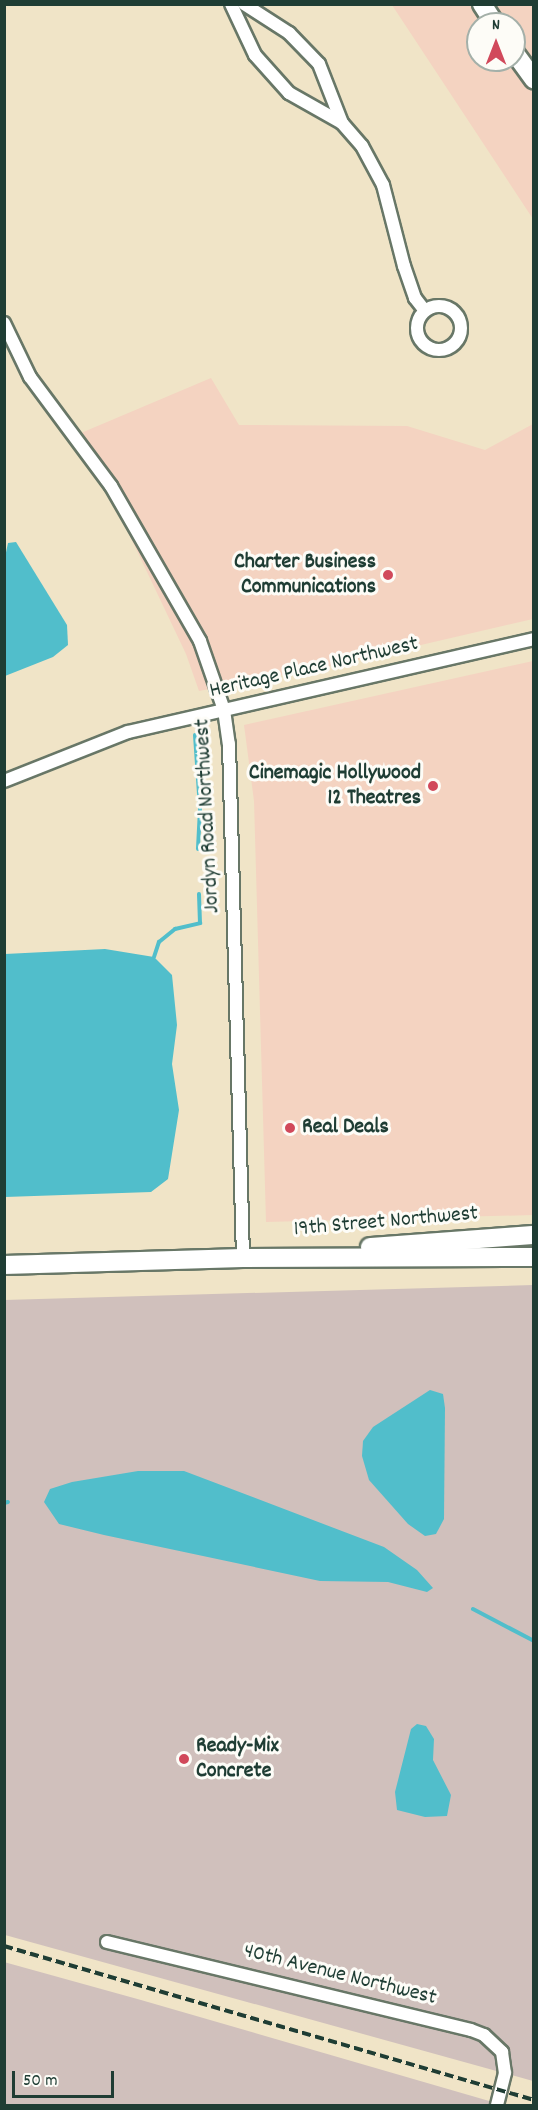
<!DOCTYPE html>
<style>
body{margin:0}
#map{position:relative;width:538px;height:2110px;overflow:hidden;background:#f0e4c7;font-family:Dekko,sans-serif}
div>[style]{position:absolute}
.built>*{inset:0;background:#f4d3c1}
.industrial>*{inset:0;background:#d0c0bc}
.water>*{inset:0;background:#51becb}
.stream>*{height:4px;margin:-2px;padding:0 2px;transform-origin:2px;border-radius:2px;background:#51becb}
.roads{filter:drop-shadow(2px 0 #687767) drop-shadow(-2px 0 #687767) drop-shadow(0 2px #687767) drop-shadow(0 -2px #687767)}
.street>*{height:12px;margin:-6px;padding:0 6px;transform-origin:6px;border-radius:6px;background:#fff}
.street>.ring{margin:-6px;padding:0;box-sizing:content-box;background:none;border:12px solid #fff;border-radius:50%}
.secondary>*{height:18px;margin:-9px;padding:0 9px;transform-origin:9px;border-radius:9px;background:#fff}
.rail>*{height:4px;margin-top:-2px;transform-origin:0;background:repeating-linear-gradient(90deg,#1f3d34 0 9px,transparent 0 13.5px)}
.dots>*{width:16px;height:16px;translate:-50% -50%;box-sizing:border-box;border:3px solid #fdfcf7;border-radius:50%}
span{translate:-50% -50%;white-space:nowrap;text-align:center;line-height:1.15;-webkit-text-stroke:6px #fdfcf7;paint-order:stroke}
.poi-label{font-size:22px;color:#1f3d34;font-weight:700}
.right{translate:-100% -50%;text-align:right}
.left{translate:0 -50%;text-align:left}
.street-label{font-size:22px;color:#1f3d34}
.frame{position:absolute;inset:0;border:6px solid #1f3d34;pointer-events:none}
.north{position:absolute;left:466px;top:12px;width:60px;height:60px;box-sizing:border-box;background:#fdfcf7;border:2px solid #a4b0a9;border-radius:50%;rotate:0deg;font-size:16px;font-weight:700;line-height:24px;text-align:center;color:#1f3d34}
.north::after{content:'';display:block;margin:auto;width:21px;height:27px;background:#d1495b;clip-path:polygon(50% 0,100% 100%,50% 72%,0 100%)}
.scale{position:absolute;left:12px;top:2071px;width:102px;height:27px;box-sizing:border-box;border:3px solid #1f3d34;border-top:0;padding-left:8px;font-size:18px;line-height:21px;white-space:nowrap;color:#1f3d34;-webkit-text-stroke:4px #fdfcf7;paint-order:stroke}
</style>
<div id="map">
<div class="built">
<div style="clip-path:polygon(evenodd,392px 5px,533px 5px,533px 219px,392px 5px,478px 24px,514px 24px,514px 60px,478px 60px,478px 24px)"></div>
<div style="clip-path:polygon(211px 378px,239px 425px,407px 426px,485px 450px,533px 424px,533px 619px,335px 665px,199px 691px,186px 654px,81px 433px)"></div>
<div style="clip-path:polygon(533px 661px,533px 1215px,266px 1222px,254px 801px,244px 725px)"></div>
</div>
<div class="industrial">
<div style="clip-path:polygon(533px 1285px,533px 2081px,5px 1935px,4px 1300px)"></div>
<div style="clip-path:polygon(4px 1962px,141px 2000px,503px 2105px,5px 2105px)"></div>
</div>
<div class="water">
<div style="clip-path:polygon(16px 542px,67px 625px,68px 645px,53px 657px,5px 676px,5px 557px,8px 543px)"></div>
<div style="clip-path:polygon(105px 949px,154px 957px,172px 975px,177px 1025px,172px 1064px,179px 1110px,168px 1179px,151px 1192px,5px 1197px,5px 954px)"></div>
<div style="clip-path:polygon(430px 1390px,443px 1394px,445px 1408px,444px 1519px,436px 1534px,425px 1536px,408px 1524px,369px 1480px,362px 1456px,363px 1441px,373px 1427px)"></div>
<div style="clip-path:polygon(138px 1471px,184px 1471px,384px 1547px,417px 1570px,433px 1588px,427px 1592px,388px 1582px,320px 1581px,104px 1535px,59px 1524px,44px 1502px,50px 1489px,72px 1482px)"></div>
<div style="clip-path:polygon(417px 1724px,426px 1726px,434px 1739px,433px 1760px,451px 1795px,447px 1816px,425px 1817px,397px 1810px,395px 1792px,411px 1729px)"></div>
</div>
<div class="stream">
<div style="left:195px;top:735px;width:74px;rotate:86.1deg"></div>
<div style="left:200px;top:809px;width:40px;rotate:92.9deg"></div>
<div style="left:154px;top:957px;width:16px;rotate:-72deg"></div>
<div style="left:159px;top:942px;width:21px;rotate:-39deg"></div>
<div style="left:175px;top:929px;width:26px;rotate:-13deg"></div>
<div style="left:200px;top:923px;width:29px;rotate:-92deg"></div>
<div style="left:4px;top:1503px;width:4px;rotate:-14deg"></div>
<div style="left:473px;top:1609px;width:69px;rotate:27.7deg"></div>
</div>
<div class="roads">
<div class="street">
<div style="left:231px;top:4px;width:56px;rotate:64.8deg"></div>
<div style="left:255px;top:55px;width:51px;rotate:48.2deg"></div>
<div style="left:289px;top:93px;width:61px;rotate:29.5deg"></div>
<div style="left:244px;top:4px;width:54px;rotate:32.8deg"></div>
<div style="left:289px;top:33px;width:43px;rotate:45.9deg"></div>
<div style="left:319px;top:64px;width:63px;rotate:68.7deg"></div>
<div style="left:342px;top:123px;width:30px;rotate:49deg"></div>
<div style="left:362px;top:146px;width:44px;rotate:61.7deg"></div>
<div style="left:383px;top:185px;width:84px;rotate:75.5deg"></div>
<div style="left:404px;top:266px;width:34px;rotate:71deg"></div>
<div style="left:415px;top:298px;width:16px;rotate:52deg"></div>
<div class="ring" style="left:417px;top:306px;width:32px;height:32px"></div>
<div style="left:4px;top:323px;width:60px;rotate:64.3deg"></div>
<div style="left:30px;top:377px;width:136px;rotate:53.4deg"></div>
<div style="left:111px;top:486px;width:179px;rotate:60.1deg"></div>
<div style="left:200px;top:641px;width:73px;rotate:70.8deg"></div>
<div style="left:224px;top:710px;width:34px;rotate:82deg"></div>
<div style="left:229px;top:744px;width:514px;rotate:88.44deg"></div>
<div style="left:4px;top:781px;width:133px;rotate:-21.6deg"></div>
<div style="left:128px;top:732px;width:417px;rotate:-12.9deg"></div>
<div style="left:107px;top:1942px;width:374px;rotate:13.6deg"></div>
<div style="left:471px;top:2030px;width:14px;rotate:21deg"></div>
<div style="left:484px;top:2035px;width:25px;rotate:43deg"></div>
<div style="left:502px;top:2052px;width:21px;rotate:82deg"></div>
<div style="left:505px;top:2073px;width:34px;rotate:104deg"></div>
</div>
<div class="secondary">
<div style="left:482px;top:4px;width:24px;rotate:57deg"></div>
<div style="left:514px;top:52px;width:34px;rotate:54deg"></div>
<div style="left:370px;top:1247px;width:164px;rotate:-4.2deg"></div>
<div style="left:4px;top:1265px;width:239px;rotate:-1.7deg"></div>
<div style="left:243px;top:1258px;width:291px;rotate:-0.2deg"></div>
</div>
</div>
<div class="rail">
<div style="left:4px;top:1946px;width:552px;rotate:16.2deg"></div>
</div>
<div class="dots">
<div style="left:388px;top:575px;background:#d1495b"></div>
<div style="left:433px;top:786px;background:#d1495b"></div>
<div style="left:290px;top:1128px;background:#d1495b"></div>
<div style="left:184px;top:1759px;background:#d1495b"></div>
</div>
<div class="poi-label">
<span class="right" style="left:376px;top:575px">Charter Business<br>Communications</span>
<span class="right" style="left:421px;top:786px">Cinemagic Hollywood<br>12 Theatres</span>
<span class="left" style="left:302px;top:1128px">Real Deals</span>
<span class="left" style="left:196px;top:1759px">Ready-Mix<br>Concrete</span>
</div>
<div class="street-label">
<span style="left:314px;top:668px;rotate:-13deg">Heritage Place Northwest</span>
<span style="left:208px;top:816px;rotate:-93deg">Jordyn Road Northwest</span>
<span style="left:386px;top:1222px;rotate:-5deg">19th Street Northwest</span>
<span style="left:340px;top:1975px;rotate:14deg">40th Avenue Northwest</span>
</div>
<div class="frame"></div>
<div class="north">N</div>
<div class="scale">50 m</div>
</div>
